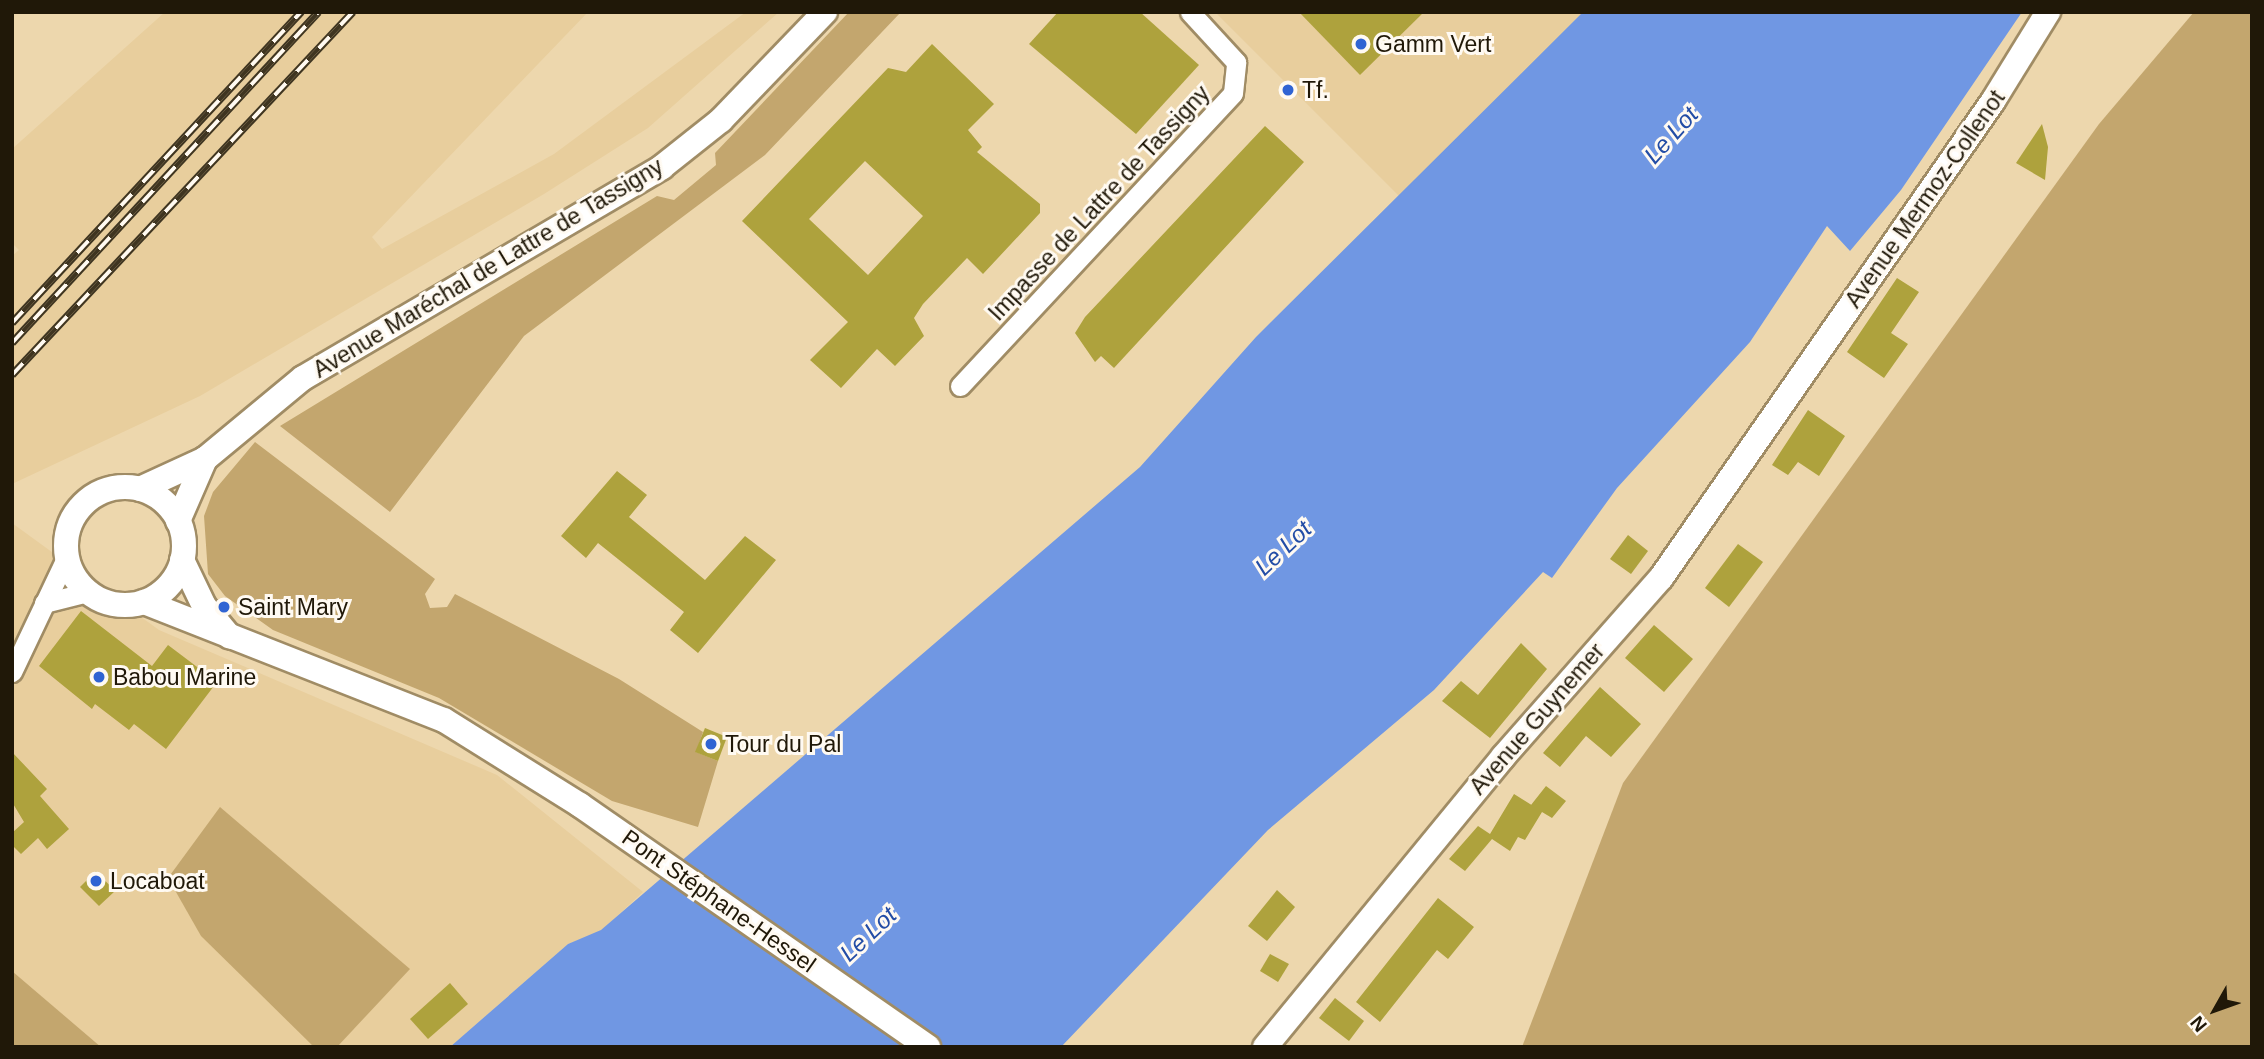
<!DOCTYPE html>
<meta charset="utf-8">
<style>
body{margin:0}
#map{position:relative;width:2264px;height:1059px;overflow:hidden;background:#edd7ad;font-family:Arial,sans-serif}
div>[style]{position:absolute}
.built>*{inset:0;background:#e8ce9d}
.green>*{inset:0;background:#c3a66e}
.water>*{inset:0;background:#7097e3}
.building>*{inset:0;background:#aea23d}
.roads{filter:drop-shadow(2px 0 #a08c65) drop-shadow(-2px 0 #a08c65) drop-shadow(0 2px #a08c65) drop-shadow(0 -2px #a08c65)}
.minor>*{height:19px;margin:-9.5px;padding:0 9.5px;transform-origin:9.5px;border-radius:9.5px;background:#fff}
.tertiary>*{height:24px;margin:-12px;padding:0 12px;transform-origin:12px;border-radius:12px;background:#fff}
.tertiary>.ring{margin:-12px;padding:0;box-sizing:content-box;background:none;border:24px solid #fff;border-radius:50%}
.rail>*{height:8px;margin-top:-4px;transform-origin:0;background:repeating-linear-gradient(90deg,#fffaf2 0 16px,#3f3521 0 32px);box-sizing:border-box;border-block:2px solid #3f3521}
.dots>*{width:19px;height:19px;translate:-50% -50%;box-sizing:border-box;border:4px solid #fffaf2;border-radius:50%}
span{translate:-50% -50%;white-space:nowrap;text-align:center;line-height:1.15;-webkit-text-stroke:6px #fffaf2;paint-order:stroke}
.poi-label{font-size:23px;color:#201808}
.left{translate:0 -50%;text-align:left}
.street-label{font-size:23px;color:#201808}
.water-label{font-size:24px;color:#234da6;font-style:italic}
.frame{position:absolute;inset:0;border:14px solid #201808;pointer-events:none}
.north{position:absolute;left:2180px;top:975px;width:70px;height:70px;-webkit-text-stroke:5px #fffaf2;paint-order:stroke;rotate:230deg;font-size:19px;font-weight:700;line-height:28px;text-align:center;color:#201808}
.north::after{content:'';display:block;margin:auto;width:24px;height:32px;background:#201808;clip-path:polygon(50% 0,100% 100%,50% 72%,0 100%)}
</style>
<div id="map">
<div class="built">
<div style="clip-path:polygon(165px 12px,588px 12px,372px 237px,382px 249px,554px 154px,746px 12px,779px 12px,648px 128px,544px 194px,200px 396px,12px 484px,12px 256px,19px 250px,12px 243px,12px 149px)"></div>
<div style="clip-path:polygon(1215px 12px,1583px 12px,1400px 197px)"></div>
<div style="clip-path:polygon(12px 523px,159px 630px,497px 775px,643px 892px,601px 931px,568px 944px,450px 1047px,101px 1047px,12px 971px)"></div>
</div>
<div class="green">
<div style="clip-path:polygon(849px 12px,901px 12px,765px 155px,524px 336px,390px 512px,280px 426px,657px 196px,674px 200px,716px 165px,715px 153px)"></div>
<div style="clip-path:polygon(2194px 12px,2252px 12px,2252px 1047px,1522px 1047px,1623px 783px,2099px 124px)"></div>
<div style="clip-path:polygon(255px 442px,435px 579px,425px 594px,430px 608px,447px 607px,455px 594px,619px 679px,703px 732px,696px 752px,718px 761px,698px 827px,612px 801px,439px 698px,273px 630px,225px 596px,208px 574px,204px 516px,213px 492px)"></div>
<div style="clip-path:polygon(220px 807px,410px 969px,337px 1047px,314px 1047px,201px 936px,168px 878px)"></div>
<div style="clip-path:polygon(12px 971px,101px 1047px,12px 1047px)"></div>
</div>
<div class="water">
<div style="clip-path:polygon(1583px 12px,2022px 12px,1901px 190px,1850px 251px,1827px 226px,1750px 342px,1617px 488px,1552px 578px,1543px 572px,1434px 690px,1268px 830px,1061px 1047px,450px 1047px,568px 944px,601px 930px,1140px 467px,1256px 337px)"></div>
</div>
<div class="building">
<div style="clip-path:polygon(1058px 12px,1140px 12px,1199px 65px,1136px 134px,1029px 44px)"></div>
<div style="clip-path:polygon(1299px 12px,1424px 12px,1360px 75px)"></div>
<div style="clip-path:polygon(evenodd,932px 44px,994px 104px,968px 130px,982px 147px,977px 152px,1040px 204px,1040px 213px,983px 274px,967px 258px,923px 304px,914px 318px,924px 336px,895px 366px,877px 349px,841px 388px,810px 360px,848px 322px,742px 221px,888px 68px,906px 72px,932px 44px,865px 161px,923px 216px,868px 275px,809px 219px,865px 161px)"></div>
<div style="clip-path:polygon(2042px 124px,2048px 147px,2045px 180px,2016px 163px)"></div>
<div style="clip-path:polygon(1265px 126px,1304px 162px,1114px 368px,1101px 356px,1095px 362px,1075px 333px,1085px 317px)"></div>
<div style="clip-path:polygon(1897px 278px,1919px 292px,1891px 333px,1908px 344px,1884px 378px,1847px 352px)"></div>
<div style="clip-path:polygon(1808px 410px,1845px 436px,1819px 476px,1798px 462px,1788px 475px,1772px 465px)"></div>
<div style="clip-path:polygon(617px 471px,647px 495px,629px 517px,705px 580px,745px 536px,776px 560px,698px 653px,670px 630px,684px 612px,598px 543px,586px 558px,561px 536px)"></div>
<div style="clip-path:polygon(1628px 535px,1648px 551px,1631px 574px,1610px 559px)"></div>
<div style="clip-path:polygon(1738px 544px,1763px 562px,1729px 607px,1705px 588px)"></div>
<div style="clip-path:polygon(81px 611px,152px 666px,168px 645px,217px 682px,166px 749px,134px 724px,129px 730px,95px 704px,92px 709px,39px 666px)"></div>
<div style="clip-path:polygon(1654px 625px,1693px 659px,1664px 692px,1625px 658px)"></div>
<div style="clip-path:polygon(1521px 643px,1547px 669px,1490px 738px,1442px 701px,1461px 681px,1478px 695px)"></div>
<div style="clip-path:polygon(1600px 687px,1641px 724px,1611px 757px,1586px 736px,1560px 767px,1543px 753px)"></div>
<div style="clip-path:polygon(705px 728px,727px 737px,718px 761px,695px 752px)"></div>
<div style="clip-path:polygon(12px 752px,47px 789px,40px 796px,69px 829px,47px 849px,38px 838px,21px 854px,12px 845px,12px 833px,24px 822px,12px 802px)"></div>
<div style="clip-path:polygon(1546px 786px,1566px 801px,1552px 818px,1542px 812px,1525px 840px,1518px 837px,1510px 851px,1492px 839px,1465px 871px,1449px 859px,1478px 826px,1490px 834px,1514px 794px,1538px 809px,1531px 805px)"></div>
<div style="clip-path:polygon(96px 871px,115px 891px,99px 906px,80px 887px)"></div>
<div style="clip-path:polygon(1277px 890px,1295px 907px,1267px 941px,1248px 926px)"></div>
<div style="clip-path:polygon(1438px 898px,1474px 927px,1448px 959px,1437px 950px,1380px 1022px,1356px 1002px)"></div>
<div style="clip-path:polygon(1270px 954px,1289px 964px,1278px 982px,1260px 971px)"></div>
<div style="clip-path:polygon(450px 983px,468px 1004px,428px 1039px,410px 1019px)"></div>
<div style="clip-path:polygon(1335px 998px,1364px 1021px,1349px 1041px,1319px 1018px)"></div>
</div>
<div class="roads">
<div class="minor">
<div style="left:960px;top:386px;width:400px;rotate:-47deg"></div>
<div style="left:1233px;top:93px;width:31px;rotate:-84deg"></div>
<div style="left:1236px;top:62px;width:68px;rotate:-132.6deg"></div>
<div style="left:44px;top:603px;width:45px;rotate:-14deg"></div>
<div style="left:12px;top:672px;width:128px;rotate:-64.6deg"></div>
</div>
<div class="tertiary">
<div class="ring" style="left:66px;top:487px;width:94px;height:94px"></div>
<div style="left:140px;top:489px;width:72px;rotate:-24.8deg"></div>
<div style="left:205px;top:459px;width:127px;rotate:-39.6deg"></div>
<div style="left:303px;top:378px;width:416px;rotate:-30.4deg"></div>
<div style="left:662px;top:167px;width:75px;rotate:-38.5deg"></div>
<div style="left:721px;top:120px;width:150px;rotate:-46.1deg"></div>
<div style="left:178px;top:521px;width:68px;rotate:-66.5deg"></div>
<div style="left:182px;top:560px;width:51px;rotate:64.4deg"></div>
<div style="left:204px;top:606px;width:40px;rotate:50deg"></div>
<div style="left:144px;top:602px;width:322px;rotate:21.5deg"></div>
<div style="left:444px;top:720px;width:160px;rotate:32deg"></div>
<div style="left:580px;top:805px;width:424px;rotate:34.8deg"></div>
<div style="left:1265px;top:1047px;width:375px;rotate:-50.6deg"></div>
<div style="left:1503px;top:757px;width:239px;rotate:-48.6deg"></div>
<div style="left:1661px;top:578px;width:581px;rotate:-55.16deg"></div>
<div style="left:1993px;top:101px;width:105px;rotate:-58.3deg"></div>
</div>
</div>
<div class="rail">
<div style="left:12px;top:323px;width:425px;rotate:-47.1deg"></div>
<div style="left:12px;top:343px;width:451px;rotate:-47.2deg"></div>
<div style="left:12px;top:375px;width:498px;rotate:-46.8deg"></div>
</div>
<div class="dots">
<div style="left:1361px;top:44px;background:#3064d3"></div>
<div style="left:1288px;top:90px;background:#3064d3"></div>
<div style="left:224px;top:607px;background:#3064d3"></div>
<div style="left:99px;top:677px;background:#3064d3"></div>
<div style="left:711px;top:744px;background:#3064d3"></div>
<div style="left:96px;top:881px;background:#3064d3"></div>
</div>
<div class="poi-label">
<span class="left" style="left:1375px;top:44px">Gamm Vert</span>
<span class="left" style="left:1302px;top:90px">Tf.</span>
<span class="left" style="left:238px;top:607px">Saint Mary</span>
<span class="left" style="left:113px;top:677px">Babou Marine</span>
<span class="left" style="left:725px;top:744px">Tour du Pal</span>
<span class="left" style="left:110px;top:881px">Locaboat</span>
</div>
<div class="street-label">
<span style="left:1925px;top:199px;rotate:-55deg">Avenue Mermoz-Collenot</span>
<span style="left:1099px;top:203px;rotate:-47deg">Impasse de Lattre de Tassigny</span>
<span style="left:488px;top:268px;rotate:-31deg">Avenue Maréchal de Lattre de Tassigny</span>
<span style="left:1537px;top:719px;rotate:-49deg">Avenue Guynemer</span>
<span style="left:719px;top:901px;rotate:35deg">Pont Stéphane-Hessel</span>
</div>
<div class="water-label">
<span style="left:1671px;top:135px;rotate:-48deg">Le Lot</span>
<span style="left:1283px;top:548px;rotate:-43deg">Le Lot</span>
<span style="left:868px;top:934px;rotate:-43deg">Le Lot</span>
</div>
<div class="frame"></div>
<div class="north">N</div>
</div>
